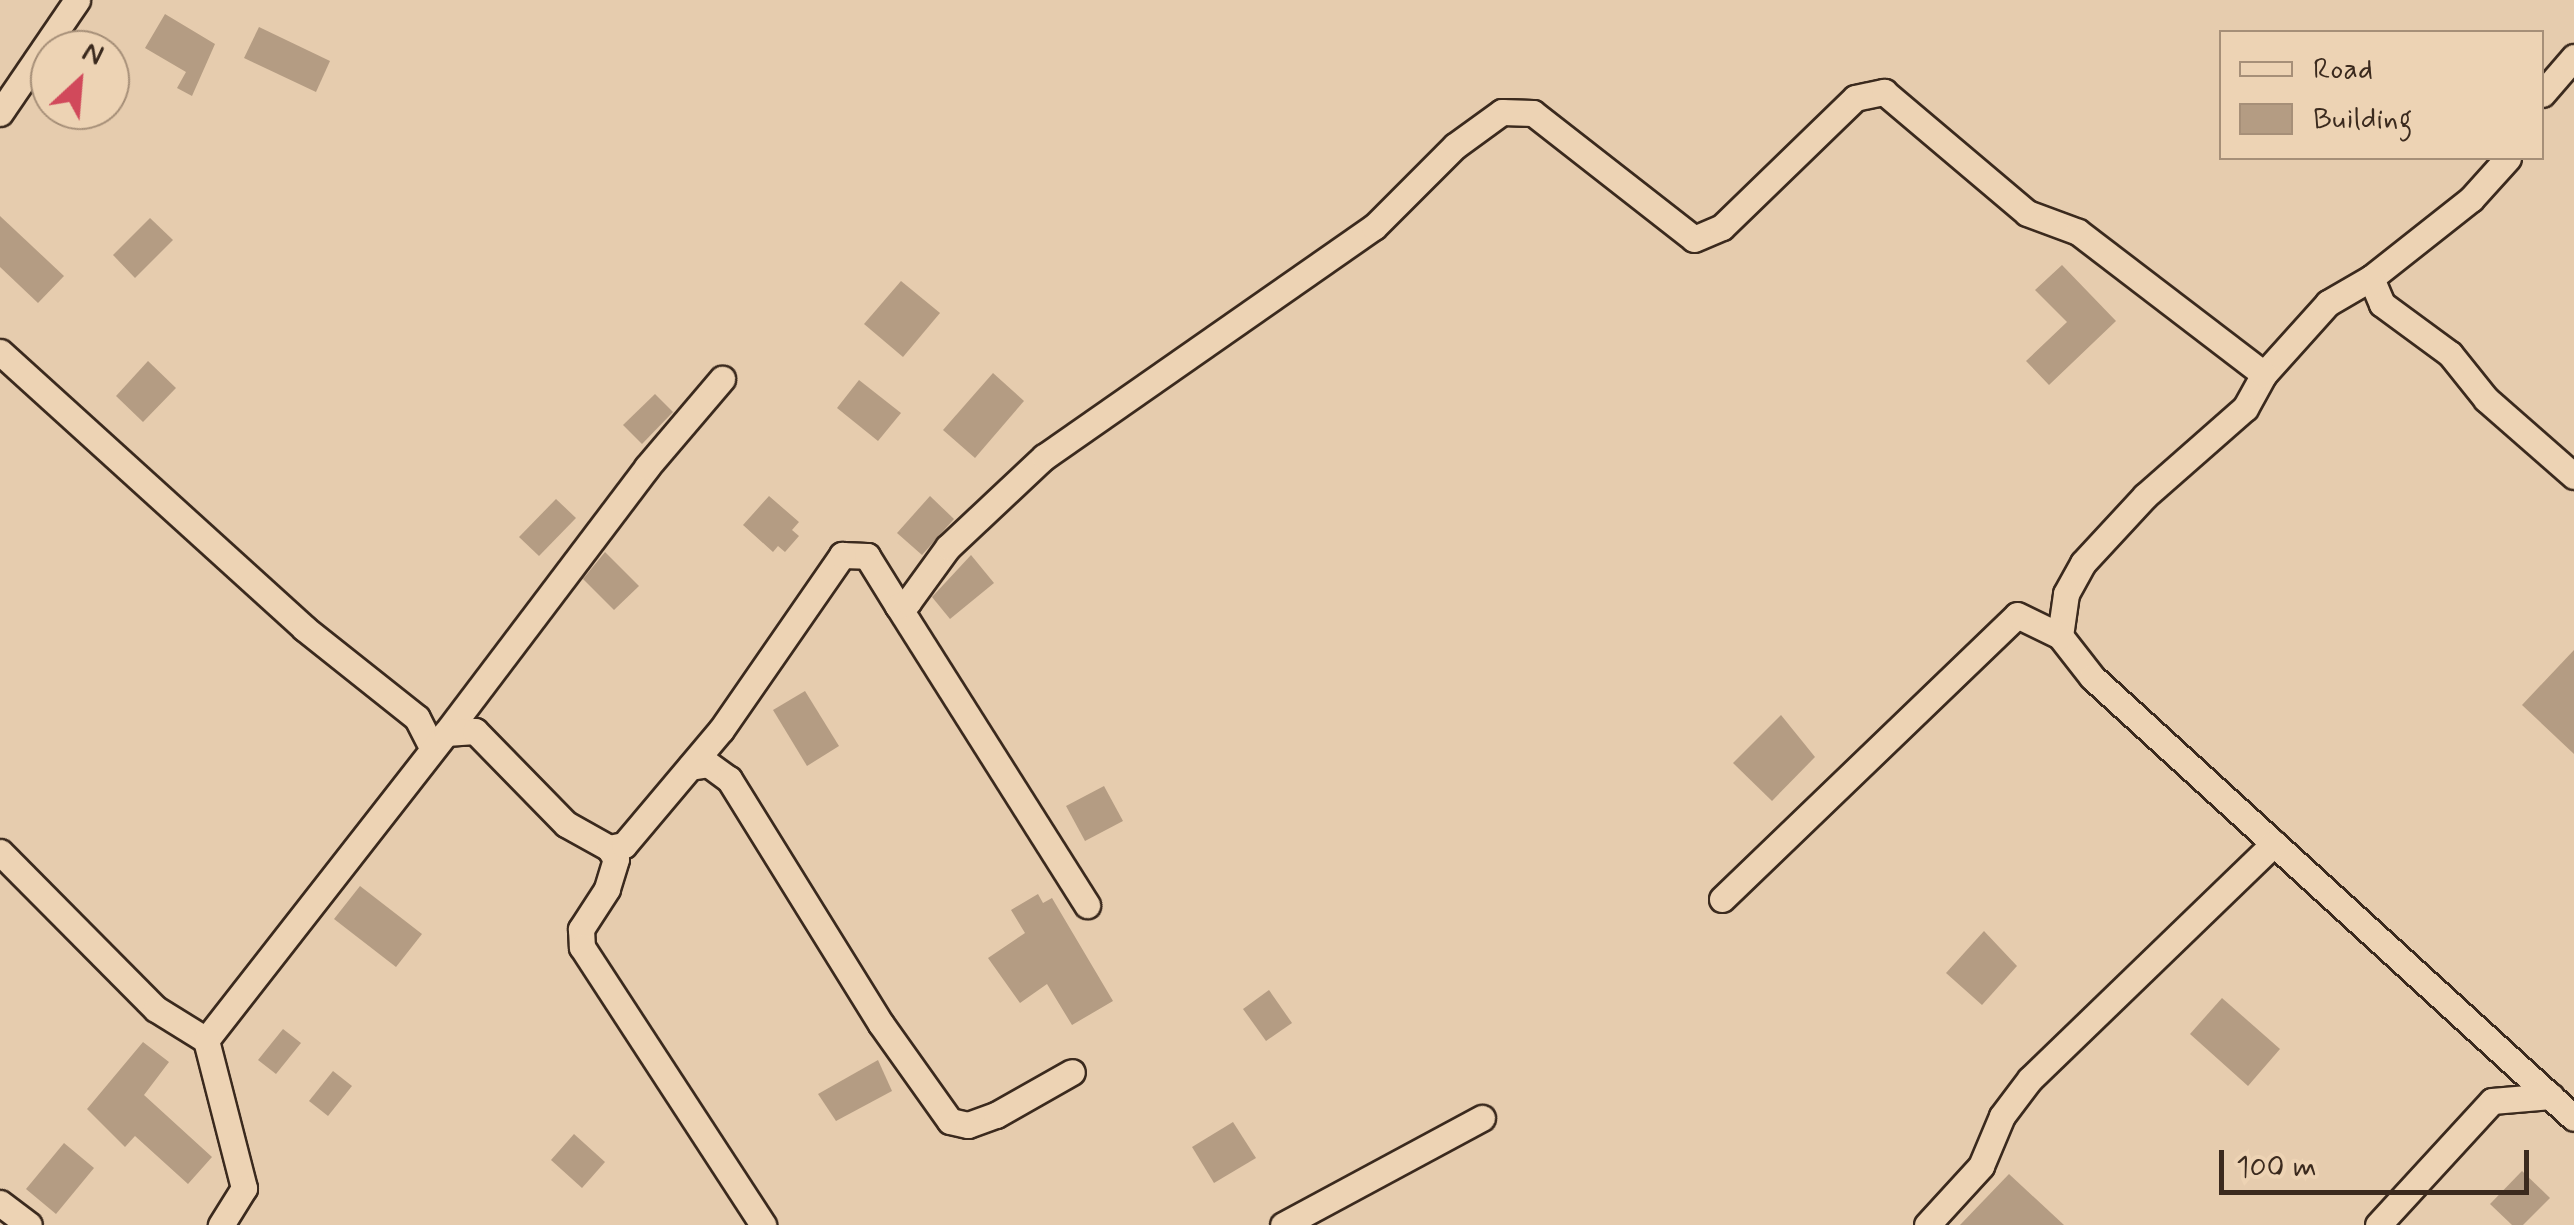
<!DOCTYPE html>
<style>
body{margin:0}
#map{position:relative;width:2574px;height:1225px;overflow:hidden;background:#e6ccae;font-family:Mynerve,sans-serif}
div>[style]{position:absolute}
.building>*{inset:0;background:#b49c83}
.roads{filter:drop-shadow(2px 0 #3b2a1e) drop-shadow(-2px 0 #3b2a1e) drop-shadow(0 2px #3b2a1e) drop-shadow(0 -2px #3b2a1e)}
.minor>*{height:25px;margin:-12.5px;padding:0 12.5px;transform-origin:12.5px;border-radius:12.5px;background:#edd3b4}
span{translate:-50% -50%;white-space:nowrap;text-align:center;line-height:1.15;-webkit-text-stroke:10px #edd3b4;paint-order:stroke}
.legend{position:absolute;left:2219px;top:30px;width:325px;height:130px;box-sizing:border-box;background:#edd3b4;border:2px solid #a68f78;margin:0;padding:12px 18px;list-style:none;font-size:30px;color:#3b2a1e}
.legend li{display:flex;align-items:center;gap:20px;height:50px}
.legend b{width:50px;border:2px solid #a68f78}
.north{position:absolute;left:30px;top:30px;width:100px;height:100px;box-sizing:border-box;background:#edd3b4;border:2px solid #a68f78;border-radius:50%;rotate:26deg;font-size:28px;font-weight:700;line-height:40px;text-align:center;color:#3b2a1e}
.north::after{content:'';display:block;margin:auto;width:35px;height:45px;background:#d1495b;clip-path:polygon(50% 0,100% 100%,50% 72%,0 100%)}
.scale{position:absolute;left:2219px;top:1150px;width:310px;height:45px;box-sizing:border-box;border:5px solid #3b2a1e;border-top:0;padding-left:12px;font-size:30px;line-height:35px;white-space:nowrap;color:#3b2a1e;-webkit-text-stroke:8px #edd3b4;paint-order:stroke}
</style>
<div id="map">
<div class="building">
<div style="clip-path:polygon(165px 14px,215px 44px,192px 96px,177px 88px,186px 72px,145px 48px)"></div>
<div style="clip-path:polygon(259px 27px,330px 61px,316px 92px,244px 58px)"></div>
<div style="clip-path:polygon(0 216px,64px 276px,38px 303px,0 267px)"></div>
<div style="clip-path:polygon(150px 218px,173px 240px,135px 278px,113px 255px)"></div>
<div style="clip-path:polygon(2062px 265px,2116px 321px,2049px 385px,2026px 361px,2067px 322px,2035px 290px)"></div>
<div style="clip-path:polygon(901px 281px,940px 313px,903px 357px,864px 324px)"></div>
<div style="clip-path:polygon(148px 361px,176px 388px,143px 422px,116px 396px)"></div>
<div style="clip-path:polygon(993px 373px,1024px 401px,975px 458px,943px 430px)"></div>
<div style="clip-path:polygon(859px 380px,901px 413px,878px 441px,837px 408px)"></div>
<div style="clip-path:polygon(655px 394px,673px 412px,642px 444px,623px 425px)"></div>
<div style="clip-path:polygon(769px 496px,799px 522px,792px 530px,799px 536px,785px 552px,778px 546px,773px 552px,743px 525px)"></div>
<div style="clip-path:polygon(930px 496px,954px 519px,922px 555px,897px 533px)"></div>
<div style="clip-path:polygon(556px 499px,576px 518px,539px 556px,519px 537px)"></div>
<div style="clip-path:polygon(605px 552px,639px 586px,614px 610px,583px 579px)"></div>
<div style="clip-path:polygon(971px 555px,994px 583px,950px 619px,932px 597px)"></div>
<div style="clip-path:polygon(2574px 650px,2574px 754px,2522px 705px)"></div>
<div style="clip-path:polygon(805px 691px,839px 746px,807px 766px,773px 710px)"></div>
<div style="clip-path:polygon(1781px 715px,1815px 757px,1772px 801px,1733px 763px)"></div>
<div style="clip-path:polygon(1104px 786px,1123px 821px,1085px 841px,1066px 806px)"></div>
<div style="clip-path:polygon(360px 886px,422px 934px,396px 967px,334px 919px)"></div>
<div style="clip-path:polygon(1038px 894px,1043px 903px,1052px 898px,1113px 1001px,1072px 1025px,1047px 984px,1020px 1003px,988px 958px,1025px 933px,1011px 910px)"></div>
<div style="clip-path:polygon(1984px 931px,2017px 966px,1982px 1005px,1946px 973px)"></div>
<div style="clip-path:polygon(1269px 990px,1292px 1023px,1266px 1041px,1243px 1009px)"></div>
<div style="clip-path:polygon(2222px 998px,2280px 1049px,2248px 1086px,2190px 1034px)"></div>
<div style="clip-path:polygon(283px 1029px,301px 1043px,276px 1074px,258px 1060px)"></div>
<div style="clip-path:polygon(143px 1042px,169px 1062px,144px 1095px,212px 1157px,188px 1184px,135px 1136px,125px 1147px,87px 1109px)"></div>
<div style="clip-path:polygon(878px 1060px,892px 1091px,836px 1121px,818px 1094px)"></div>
<div style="clip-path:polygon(333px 1071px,352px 1086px,328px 1116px,309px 1101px)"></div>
<div style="clip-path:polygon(1233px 1122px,1256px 1158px,1214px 1183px,1192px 1147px)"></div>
<div style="clip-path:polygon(574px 1134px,605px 1162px,582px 1188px,551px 1160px)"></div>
<div style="clip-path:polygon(64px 1143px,94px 1168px,56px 1214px,26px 1189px)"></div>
<div style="clip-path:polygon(2522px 1171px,2550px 1198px,2523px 1225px,2512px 1225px,2490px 1204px)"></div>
<div style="clip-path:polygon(2009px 1174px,2064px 1225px,1960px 1225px)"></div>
</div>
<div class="roads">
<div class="minor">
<div style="left:2542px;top:94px;width:49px;rotate:-49.1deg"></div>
<div style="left:0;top:113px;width:137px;rotate:-55.7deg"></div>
<div style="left:2508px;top:158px;width:55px;rotate:132.1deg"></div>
<div style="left:2471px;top:199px;width:127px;rotate:141.7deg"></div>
<div style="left:2371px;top:278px;width:50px;rotate:149.8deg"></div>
<div style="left:2328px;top:303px;width:96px;rotate:132deg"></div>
<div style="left:2264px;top:374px;width:39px;rotate:119deg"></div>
<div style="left:2245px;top:408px;width:133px;rotate:138.7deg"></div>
<div style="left:2145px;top:496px;width:91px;rotate:132.8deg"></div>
<div style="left:2083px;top:563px;width:35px;rotate:119deg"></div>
<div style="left:2066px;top:594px;width:42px;rotate:98.1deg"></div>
<div style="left:2060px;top:636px;width:52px;rotate:52deg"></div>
<div style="left:2092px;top:677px;width:653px;rotate:42.46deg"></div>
<div style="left:2371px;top:278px;width:28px;rotate:67deg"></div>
<div style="left:2382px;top:304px;width:84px;rotate:36.3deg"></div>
<div style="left:2450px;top:354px;width:58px;rotate:51.3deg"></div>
<div style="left:2486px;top:399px;width:117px;rotate:41.2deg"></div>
<div style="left:0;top:352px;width:411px;rotate:42.2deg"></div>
<div style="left:304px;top:628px;width:144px;rotate:38.5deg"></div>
<div style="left:417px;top:718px;width:31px;rotate:63deg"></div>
<div style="left:898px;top:606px;width:354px;rotate:57.7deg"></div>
<div style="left:446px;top:733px;width:333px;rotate:-52.9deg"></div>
<div style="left:647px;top:467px;width:116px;rotate:-49.6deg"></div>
<div style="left:690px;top:767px;width:18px;rotate:-9deg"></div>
<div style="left:708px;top:764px;width:26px;rotate:36deg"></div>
<div style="left:729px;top:779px;width:288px;rotate:58.2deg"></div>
<div style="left:881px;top:1024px;width:119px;rotate:54.6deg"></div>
<div style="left:950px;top:1121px;width:18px;rotate:13deg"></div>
<div style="left:968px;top:1125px;width:30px;rotate:-20deg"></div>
<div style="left:996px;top:1115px;width:87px;rotate:-29.5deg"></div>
<div style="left:609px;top:848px;width:13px;rotate:58deg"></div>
<div style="left:616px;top:859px;width:31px;rotate:107deg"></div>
<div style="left:607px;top:889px;width:48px;rotate:123deg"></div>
<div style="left:581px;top:929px;width:18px;rotate:87deg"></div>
<div style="left:582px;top:947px;width:332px;rotate:56.9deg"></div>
<div style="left:0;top:852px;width:221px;rotate:45.2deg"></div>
<div style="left:156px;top:1009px;width:59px;rotate:31.8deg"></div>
<div style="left:206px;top:1040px;width:390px;rotate:-52deg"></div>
<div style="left:446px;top:733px;width:29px;rotate:-4deg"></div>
<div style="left:475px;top:731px;width:130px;rotate:45.6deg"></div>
<div style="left:566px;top:824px;width:49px;rotate:29.2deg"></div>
<div style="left:609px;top:848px;width:15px;rotate:-11deg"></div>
<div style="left:624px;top:845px;width:150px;rotate:-49.9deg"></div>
<div style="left:721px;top:730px;width:213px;rotate:-55.3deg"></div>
<div style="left:842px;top:555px;width:25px;rotate:2deg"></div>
<div style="left:867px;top:556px;width:59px;rotate:58.2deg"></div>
<div style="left:898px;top:606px;width:11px;rotate:-22deg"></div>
<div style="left:908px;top:602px;width:68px;rotate:-54deg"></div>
<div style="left:948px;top:547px;width:132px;rotate:-43.2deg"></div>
<div style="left:1044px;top:457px;width:402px;rotate:-34.9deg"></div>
<div style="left:1374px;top:227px;width:115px;rotate:-45deg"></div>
<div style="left:1455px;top:146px;width:58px;rotate:-35.9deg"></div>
<div style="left:1502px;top:112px;width:31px;rotate:2deg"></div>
<div style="left:1533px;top:113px;width:204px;rotate:38deg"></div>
<div style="left:1694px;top:239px;width:30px;rotate:-23deg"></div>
<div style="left:1722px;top:227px;width:185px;rotate:-44.1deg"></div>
<div style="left:1855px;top:98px;width:30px;rotate:-12deg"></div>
<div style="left:1884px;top:92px;width:187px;rotate:40.2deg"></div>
<div style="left:2027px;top:213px;width:54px;rotate:20.4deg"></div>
<div style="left:2078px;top:232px;width:234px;rotate:37.4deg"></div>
<div style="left:1722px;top:899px;width:409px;rotate:-43.9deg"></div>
<div style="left:2017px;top:615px;width:48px;rotate:26deg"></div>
<div style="left:206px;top:1040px;width:153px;rotate:75.6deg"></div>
<div style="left:244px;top:1188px;width:44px;rotate:121.9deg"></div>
<div style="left:0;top:1203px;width:36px;rotate:37deg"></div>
<div style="left:1283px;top:1225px;width:226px;rotate:-28.3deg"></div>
<div style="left:1927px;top:1225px;width:80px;rotate:-47.5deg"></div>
<div style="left:1981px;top:1166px;width:54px;rotate:-67.2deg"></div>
<div style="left:2002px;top:1116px;width:46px;rotate:-52.9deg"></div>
<div style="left:2030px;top:1079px;width:339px;rotate:-44deg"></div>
<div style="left:2378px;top:1225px;width:168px;rotate:-47.4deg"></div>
<div style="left:2492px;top:1101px;width:59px;rotate:-4.8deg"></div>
</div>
</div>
<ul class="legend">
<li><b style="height:12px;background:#edd3b4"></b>Road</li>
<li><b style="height:28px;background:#b49c83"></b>Building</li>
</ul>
<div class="north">N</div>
<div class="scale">100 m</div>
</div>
